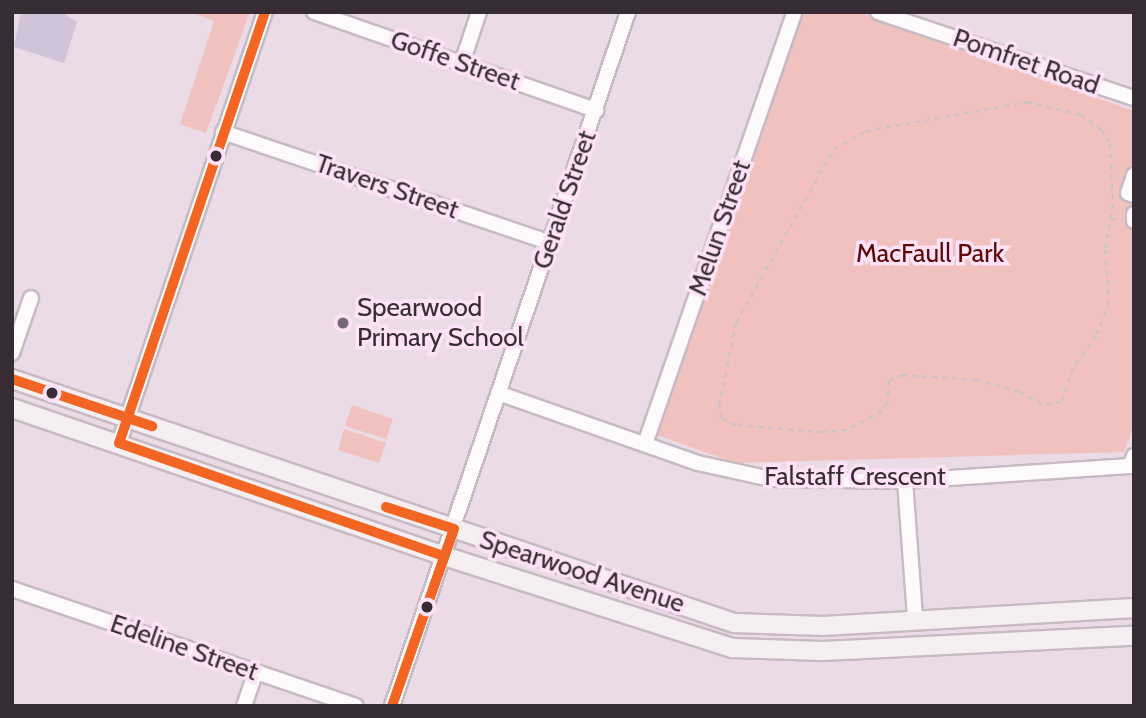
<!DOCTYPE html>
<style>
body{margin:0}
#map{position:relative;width:1146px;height:718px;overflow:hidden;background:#ebdbe6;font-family:Cabin,sans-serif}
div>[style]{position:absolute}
.green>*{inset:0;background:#f0c1be}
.building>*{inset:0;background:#d2c4d8}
.path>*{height:2px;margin-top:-1px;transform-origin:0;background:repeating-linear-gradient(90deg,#c7c3c7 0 5px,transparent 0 10px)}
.roads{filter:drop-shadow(2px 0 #c7bac3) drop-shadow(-2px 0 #c7bac3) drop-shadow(0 2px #c7bac3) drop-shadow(0 -2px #c7bac3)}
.minor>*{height:14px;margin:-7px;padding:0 7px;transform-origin:7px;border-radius:7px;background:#fcfafb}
.major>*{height:18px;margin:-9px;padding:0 9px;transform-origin:9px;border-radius:9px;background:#f5eff2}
.bus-1>*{height:10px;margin:-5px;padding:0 5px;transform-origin:5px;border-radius:5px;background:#f26522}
.dots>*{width:19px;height:19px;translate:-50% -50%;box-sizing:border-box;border:4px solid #fee2f8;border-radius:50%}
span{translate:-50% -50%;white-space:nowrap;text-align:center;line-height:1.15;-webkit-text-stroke:7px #fee2f8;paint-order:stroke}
.street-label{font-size:26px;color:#372c34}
.park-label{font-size:26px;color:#5e0703}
.poi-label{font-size:26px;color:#372c34}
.left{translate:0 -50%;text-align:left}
.frame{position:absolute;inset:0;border:14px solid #372c34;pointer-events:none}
</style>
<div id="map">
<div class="green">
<div style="clip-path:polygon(190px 12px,250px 12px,206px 133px,180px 124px,214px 21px)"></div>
<div style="clip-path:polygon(798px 12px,859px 12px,1134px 111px,1134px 425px,1124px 452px,736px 463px,654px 434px)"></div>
<div style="clip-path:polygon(352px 405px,393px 419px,386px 439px,345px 426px)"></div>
<div style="clip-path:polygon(344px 429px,386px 443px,379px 463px,338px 450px)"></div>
</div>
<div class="building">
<div style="clip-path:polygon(21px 12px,62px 12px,77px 22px,64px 63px,14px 47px)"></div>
</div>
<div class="path">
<div style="left:1027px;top:102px;width:56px;rotate:13.5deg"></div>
<div style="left:1081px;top:115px;width:26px;rotate:36deg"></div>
<div style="left:1102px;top:130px;width:16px;rotate:60deg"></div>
<div style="left:1110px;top:144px;width:60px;rotate:87.1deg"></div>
<div style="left:1113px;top:204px;width:47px;rotate:99.9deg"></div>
<div style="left:1105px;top:250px;width:52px;rotate:85.6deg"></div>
<div style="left:1109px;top:302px;width:36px;rotate:111deg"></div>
<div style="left:1096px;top:336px;width:39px;rotate:126deg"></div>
<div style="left:1073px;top:368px;width:36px;rotate:109deg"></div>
<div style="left:1061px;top:402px;width:19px;rotate:174deg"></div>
<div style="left:1042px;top:404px;width:26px;rotate:-152deg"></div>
<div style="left:1019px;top:392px;width:44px;rotate:-164.1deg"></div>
<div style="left:977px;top:380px;width:75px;rotate:-176.2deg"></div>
<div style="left:902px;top:375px;width:14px;rotate:155deg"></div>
<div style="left:889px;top:381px;width:22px;rotate:95deg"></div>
<div style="left:887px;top:403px;width:9px;rotate:122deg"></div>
<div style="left:882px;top:411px;width:40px;rotate:152deg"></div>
<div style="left:847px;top:430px;width:24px;rotate:175deg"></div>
<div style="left:823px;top:432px;width:87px;rotate:-175.4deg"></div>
<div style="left:736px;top:425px;width:17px;rotate:-155deg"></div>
<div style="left:721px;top:418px;width:12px;rotate:-99deg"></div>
<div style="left:719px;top:406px;width:85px;rotate:-78.4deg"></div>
<div style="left:736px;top:323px;width:200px;rotate:-60.6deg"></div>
<div style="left:834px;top:149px;width:37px;rotate:-29deg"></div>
<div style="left:866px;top:131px;width:164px;rotate:-10.2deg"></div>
<div style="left:1111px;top:219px;width:12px;rotate:5deg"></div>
</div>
<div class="roads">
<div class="minor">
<div style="left:314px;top:12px;width:299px;rotate:19.2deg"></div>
<div style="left:878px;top:12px;width:270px;rotate:18.6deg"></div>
<div style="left:462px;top:63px;width:54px;rotate:-71.6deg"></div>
<div style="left:223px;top:132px;width:346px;rotate:18.7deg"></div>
<div style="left:1134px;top:175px;width:19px;rotate:108deg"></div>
<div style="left:1128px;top:193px;width:6px;rotate:18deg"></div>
<div style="left:1134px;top:214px;width:7px;rotate:90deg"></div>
<div style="left:12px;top:353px;width:58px;rotate:-70.9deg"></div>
<div style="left:498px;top:393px;width:212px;rotate:19.3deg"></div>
<div style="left:698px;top:463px;width:75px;rotate:12.4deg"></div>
<div style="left:771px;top:479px;width:134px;rotate:0.9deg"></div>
<div style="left:905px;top:481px;width:225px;rotate:-3.8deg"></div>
<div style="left:1130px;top:466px;width:11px;rotate:-68deg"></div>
<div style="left:119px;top:443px;width:455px;rotate:-71.3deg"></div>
<div style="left:645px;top:444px;width:457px;rotate:-70.9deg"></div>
<div style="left:905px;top:481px;width:136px;rotate:85.8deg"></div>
<div style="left:12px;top:589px;width:363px;rotate:18.8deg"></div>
<div style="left:244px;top:706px;width:36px;rotate:-71deg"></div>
<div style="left:392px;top:706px;width:733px;rotate:-71.22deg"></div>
</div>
<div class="major">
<div style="left:12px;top:379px;width:762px;rotate:18.67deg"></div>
<div style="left:734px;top:623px;width:89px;rotate:1.9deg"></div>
<div style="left:823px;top:626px;width:312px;rotate:-3.3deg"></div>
<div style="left:12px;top:408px;width:457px;rotate:18.9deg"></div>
<div style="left:444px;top:556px;width:303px;rotate:17.7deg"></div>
<div style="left:733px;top:648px;width:89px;rotate:1.9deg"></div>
<div style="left:822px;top:651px;width:312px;rotate:-2.8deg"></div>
</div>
</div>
<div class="bus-1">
<div style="left:265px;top:12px;width:455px;rotate:108.7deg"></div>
<div style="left:119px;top:443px;width:344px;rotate:19.2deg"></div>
<div style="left:12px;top:379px;width:148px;rotate:18.6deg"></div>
<div style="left:386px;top:507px;width:71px;rotate:17.9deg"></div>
<div style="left:454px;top:529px;width:188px;rotate:109.3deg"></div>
</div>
<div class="dots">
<div style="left:216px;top:156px;background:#372c34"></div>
<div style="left:343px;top:323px;background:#766972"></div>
<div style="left:52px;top:393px;background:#372c34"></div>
<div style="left:427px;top:607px;background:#372c34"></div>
</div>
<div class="street-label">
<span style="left:455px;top:61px;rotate:19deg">Goffe Street</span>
<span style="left:1026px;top:62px;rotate:19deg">Pomfret Road</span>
<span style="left:387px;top:187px;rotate:19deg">Travers Street</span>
<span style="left:565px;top:200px;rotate:-71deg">Gerald Street</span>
<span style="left:720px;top:228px;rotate:-71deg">Melun Street</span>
<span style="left:855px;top:477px">Falstaff Crescent</span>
<span style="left:582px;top:572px;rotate:18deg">Spearwood Avenue</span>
<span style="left:184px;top:648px;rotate:19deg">Edeline Street</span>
</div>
<div class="park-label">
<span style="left:930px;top:254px">MacFaull Park</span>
</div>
<div class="poi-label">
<span class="left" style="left:357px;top:323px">Spearwood<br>Primary School</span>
</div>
<div class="frame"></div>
</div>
